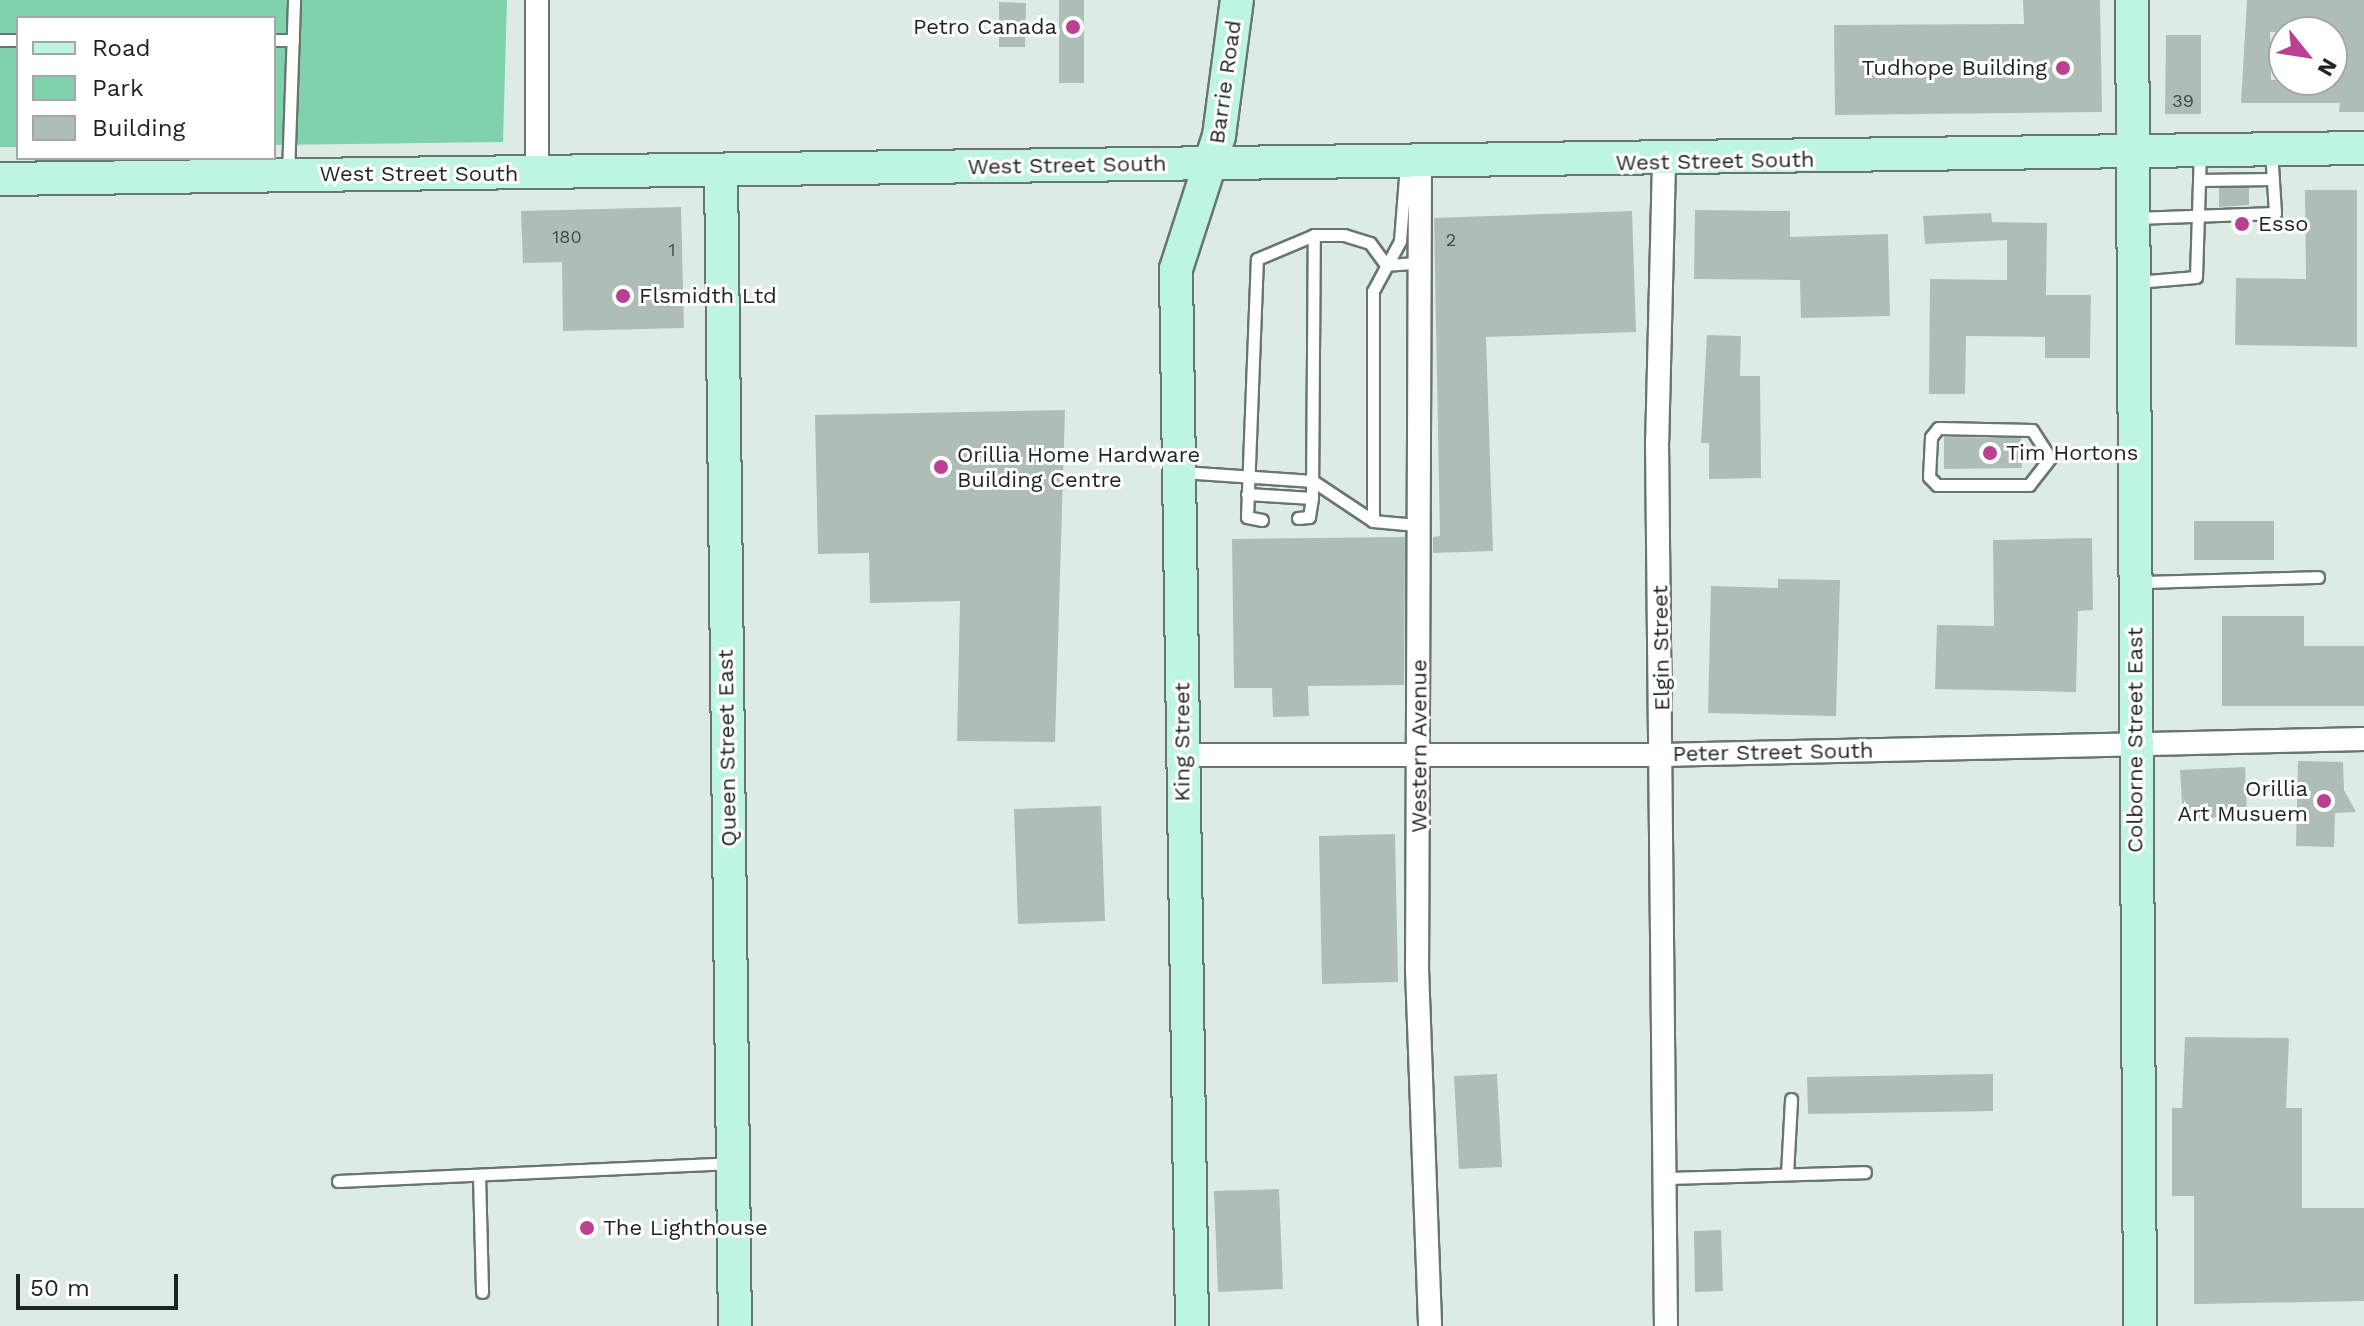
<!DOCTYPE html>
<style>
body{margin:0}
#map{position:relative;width:2364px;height:1326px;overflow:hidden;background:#dcece4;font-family:"Work Sans",sans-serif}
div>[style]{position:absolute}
.green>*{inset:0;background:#7fd2ac}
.building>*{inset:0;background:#aebeb6}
.roads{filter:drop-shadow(2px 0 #68766f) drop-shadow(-2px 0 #68766f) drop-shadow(0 2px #68766f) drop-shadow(0 -2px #68766f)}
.lane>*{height:11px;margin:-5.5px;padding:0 5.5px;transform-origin:5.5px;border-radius:5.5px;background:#fff}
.street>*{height:22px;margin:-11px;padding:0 11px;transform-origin:11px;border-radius:11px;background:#fff}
.secondary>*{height:32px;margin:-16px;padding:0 16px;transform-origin:16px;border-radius:16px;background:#bef4e2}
.dots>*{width:22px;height:22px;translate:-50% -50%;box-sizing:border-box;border:4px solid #fff;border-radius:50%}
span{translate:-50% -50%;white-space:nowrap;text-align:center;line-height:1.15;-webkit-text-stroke:6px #fff;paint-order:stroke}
.number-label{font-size:18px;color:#424a46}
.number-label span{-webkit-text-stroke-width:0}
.poi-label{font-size:22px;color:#1e2421}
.right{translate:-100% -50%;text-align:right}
.left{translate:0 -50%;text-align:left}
.street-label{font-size:22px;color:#1e2421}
.legend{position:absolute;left:16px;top:16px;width:260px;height:144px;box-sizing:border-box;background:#fff;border:2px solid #a5a7a6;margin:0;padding:10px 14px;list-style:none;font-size:24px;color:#1e2421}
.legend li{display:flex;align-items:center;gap:16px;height:40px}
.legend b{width:40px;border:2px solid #a5a7a6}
.north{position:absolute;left:2268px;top:16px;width:80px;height:80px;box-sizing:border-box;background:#fff;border:2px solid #a5a7a6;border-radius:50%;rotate:120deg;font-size:22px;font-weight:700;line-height:32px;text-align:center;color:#1e2421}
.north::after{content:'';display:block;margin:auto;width:28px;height:36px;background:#bb4092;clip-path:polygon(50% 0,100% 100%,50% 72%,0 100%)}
.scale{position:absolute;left:16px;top:1274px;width:162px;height:36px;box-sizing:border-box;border:4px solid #1e2421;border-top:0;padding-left:10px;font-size:24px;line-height:28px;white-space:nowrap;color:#1e2421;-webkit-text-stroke:6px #fff;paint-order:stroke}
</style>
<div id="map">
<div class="green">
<div style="clip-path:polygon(0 0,507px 0,503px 142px,274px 145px,274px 18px,18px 18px,18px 147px,0 147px)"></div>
</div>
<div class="building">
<div style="clip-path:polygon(1059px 0,1084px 0,1084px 83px,1059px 83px)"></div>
<div style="clip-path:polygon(2023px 0,2100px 0,2102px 112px,1835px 115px,1834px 25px,2024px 24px)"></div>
<div style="clip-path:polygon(evenodd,2247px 0,2364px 0,2364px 112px,2339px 112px,2340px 103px,2241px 103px,2247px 0,2270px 32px,2332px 32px,2332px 80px,2271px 80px,2270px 32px)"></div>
<div style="clip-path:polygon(999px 2px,1026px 3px,1025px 47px,999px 47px)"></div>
<div style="clip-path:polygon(2166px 35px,2201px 35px,2201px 114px,2165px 114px)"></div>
<div style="clip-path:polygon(2219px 188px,2249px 188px,2249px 205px,2219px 207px)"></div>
<div style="clip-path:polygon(2305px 190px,2357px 190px,2357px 347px,2235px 345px,2236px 278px,2306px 279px)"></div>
<div style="clip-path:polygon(681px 207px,684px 328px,563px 331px,562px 262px,523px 263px,521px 211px)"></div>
<div style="clip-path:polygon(1695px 210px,1790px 211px,1790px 237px,1888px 234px,1890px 316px,1801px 318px,1800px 280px,1694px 279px)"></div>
<div style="clip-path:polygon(1632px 211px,1636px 332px,1486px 337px,1493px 551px,1433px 553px,1433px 537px,1440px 536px,1434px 218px)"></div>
<div style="clip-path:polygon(1991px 213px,1992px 222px,2047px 223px,2046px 295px,2091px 295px,2090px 358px,2045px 358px,2045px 337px,1966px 336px,1965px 394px,1929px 394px,1930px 279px,2007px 280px,2007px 240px,1925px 244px,1923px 216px)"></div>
<div style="clip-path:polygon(1707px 335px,1741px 336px,1740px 376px,1760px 376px,1761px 478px,1709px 479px,1709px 443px,1701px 443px)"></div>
<div style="clip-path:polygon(1065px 410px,1055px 742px,957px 741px,960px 601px,870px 603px,869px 553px,818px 554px,815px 415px)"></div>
<div style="clip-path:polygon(1944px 437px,2021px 438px,2022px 468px,1944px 469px)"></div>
<div style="clip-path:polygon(2194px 521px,2274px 521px,2274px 560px,2194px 560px)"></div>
<div style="clip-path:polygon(1405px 537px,1404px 685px,1308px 686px,1309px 716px,1273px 717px,1272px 688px,1234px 688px,1232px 539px)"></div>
<div style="clip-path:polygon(2092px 538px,2093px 610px,2078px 611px,2076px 692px,1935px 689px,1937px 625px,1994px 626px,1993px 540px)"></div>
<div style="clip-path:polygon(1778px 579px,1840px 580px,1836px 716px,1708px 713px,1711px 586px,1778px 588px)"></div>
<div style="clip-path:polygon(2222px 616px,2304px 616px,2304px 646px,2364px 646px,2364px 706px,2222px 706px)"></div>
<div style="clip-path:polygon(2298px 761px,2343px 762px,2344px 790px,2356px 812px,2335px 813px,2334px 847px,2296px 846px)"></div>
<div style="clip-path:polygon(2245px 767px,2247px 816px,2183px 819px,2180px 770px)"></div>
<div style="clip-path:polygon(1101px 806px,1105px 921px,1018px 924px,1014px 809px)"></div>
<div style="clip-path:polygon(1395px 834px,1398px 982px,1322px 984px,1319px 836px)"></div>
<div style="clip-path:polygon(2185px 1037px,2289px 1038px,2286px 1108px,2302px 1108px,2302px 1208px,2364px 1208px,2364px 1301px,2194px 1304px,2194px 1196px,2172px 1196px,2172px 1108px,2182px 1108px)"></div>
<div style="clip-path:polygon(1497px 1074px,1502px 1167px,1459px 1169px,1454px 1076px)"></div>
<div style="clip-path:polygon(1993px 1074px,1993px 1111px,1808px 1114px,1807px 1077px)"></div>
<div style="clip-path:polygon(1279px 1189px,1283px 1289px,1218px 1292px,1214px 1191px)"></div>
<div style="clip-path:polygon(1721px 1230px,1723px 1291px,1695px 1292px,1694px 1231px)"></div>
</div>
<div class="roads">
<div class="lane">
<div style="left:0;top:40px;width:18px"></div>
<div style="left:274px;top:40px;width:19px"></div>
<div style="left:288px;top:174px;width:174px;rotate:-88deg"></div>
<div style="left:2200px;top:180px;width:73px;rotate:-0.8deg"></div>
<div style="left:2135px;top:218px;width:140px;rotate:-2deg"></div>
<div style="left:2275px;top:213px;width:63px;rotate:-93.6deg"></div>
<div style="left:1386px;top:265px;width:32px;rotate:-4deg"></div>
<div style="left:2136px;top:282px;width:60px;rotate:-4.8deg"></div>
<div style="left:2196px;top:277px;width:126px;rotate:-88.2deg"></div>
<div style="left:1938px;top:428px;width:94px;rotate:1.2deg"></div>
<div style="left:2032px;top:430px;width:33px;rotate:57deg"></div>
<div style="left:2050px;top:458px;width:34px;rotate:128deg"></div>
<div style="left:2029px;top:485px;width:92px;rotate:180deg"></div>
<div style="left:1937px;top:485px;width:11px;rotate:-135deg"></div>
<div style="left:1929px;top:477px;width:40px;rotate:-87.1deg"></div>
<div style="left:1931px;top:437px;width:11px;rotate:-52deg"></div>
<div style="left:1182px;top:472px;width:131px;rotate:3.9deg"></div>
<div style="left:1313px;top:481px;width:72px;rotate:33.7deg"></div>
<div style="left:1373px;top:521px;width:230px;rotate:-90deg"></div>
<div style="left:1373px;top:291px;width:57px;rotate:-61.6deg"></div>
<div style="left:1400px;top:241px;width:76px;rotate:-85.5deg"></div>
<div style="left:1247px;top:494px;width:65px;rotate:3.5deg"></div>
<div style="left:1298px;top:518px;width:11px;rotate:-5deg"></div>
<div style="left:1309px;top:517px;width:19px;rotate:-81deg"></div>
<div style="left:1312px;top:498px;width:263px;rotate:-89.6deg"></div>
<div style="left:1262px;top:520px;width:15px;rotate:-169deg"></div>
<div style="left:1247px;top:517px;width:258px;rotate:-87.8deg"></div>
<div style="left:1257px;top:259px;width:62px;rotate:-22.8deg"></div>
<div style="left:1314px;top:235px;width:30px"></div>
<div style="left:1344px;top:235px;width:27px;rotate:17deg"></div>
<div style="left:1370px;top:243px;width:27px;rotate:54deg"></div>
<div style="left:1373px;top:521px;width:43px;rotate:5.3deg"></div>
<div style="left:2140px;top:582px;width:178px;rotate:-1.6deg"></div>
<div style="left:1787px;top:1174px;width:75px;rotate:-86.9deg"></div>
<div style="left:479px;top:1175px;width:117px;rotate:88.5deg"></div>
<div style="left:1665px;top:1178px;width:200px;rotate:-1.7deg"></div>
<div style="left:338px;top:1181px;width:394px;rotate:-2.6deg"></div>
</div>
<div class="street">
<div style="left:537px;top:0;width:173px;rotate:90deg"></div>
<div style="left:1664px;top:162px;width:279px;rotate:91.4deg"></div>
<div style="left:1657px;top:441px;width:885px;rotate:89.42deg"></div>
<div style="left:1420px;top:165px;width:804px;rotate:90.21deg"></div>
<div style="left:1417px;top:969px;width:357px;rotate:87.9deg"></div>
<div style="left:1182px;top:755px;width:482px"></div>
<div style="left:1664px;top:755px;width:700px;rotate:-1.31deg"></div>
</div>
<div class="secondary">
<div style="left:2132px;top:0;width:1326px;rotate:89.65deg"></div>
<div style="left:721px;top:170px;width:1156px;rotate:89.31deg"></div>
<div style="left:0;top:179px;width:2364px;rotate:-0.75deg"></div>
<div style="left:1192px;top:1326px;width:1057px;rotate:-90.87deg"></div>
<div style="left:1176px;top:269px;width:140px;rotate:-72.1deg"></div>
<div style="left:1219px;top:136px;width:137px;rotate:-82.5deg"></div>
</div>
</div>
<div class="dots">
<div style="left:1073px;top:27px;background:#bb4092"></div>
<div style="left:2063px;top:68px;background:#bb4092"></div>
<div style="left:2242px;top:224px;background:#bb4092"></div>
<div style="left:623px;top:296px;background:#bb4092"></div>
<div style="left:1990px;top:453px;background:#bb4092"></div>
<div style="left:941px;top:467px;background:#bb4092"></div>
<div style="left:2324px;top:801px;background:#bb4092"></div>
<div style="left:587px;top:1228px;background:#bb4092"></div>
</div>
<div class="number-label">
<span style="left:2183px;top:101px">39</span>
<span style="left:567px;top:237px">180</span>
<span style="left:1451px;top:240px">2</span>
<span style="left:672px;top:250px">1</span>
</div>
<div class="poi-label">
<span class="right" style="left:1057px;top:27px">Petro Canada</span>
<span class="right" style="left:2047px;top:68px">Tudhope Building</span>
<span class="left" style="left:2258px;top:224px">Esso</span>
<span class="left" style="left:639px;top:296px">Flsmidth Ltd</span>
<span class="left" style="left:2006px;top:453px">Tim Hortons</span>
<span class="left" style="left:957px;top:467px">Orillia Home Hardware<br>Building Centre</span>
<span class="right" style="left:2308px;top:801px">Orillia<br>Art Musuem</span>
<span class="left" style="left:603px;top:1228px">The Lighthouse</span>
</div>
<div class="street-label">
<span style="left:1225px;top:82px;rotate:-82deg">Barrie Road</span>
<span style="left:1715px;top:161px;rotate:-1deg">West Street South</span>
<span style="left:1067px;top:165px;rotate:-1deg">West Street South</span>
<span style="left:419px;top:174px">West Street South</span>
<span style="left:1661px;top:648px;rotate:-91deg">Elgin Street</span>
<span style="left:2135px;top:740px;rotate:-90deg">Colborne Street East</span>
<span style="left:1182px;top:742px;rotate:-90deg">King Street</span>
<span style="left:1419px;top:746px;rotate:-90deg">Western Avenue</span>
<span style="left:727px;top:748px;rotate:-91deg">Queen Street East</span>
<span style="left:1773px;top:752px;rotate:-1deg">Peter Street South</span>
</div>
<ul class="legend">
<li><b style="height:10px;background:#bef4e2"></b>Road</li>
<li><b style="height:22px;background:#7fd2ac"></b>Park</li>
<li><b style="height:22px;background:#aebeb6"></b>Building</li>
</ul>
<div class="north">N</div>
<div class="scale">50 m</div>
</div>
